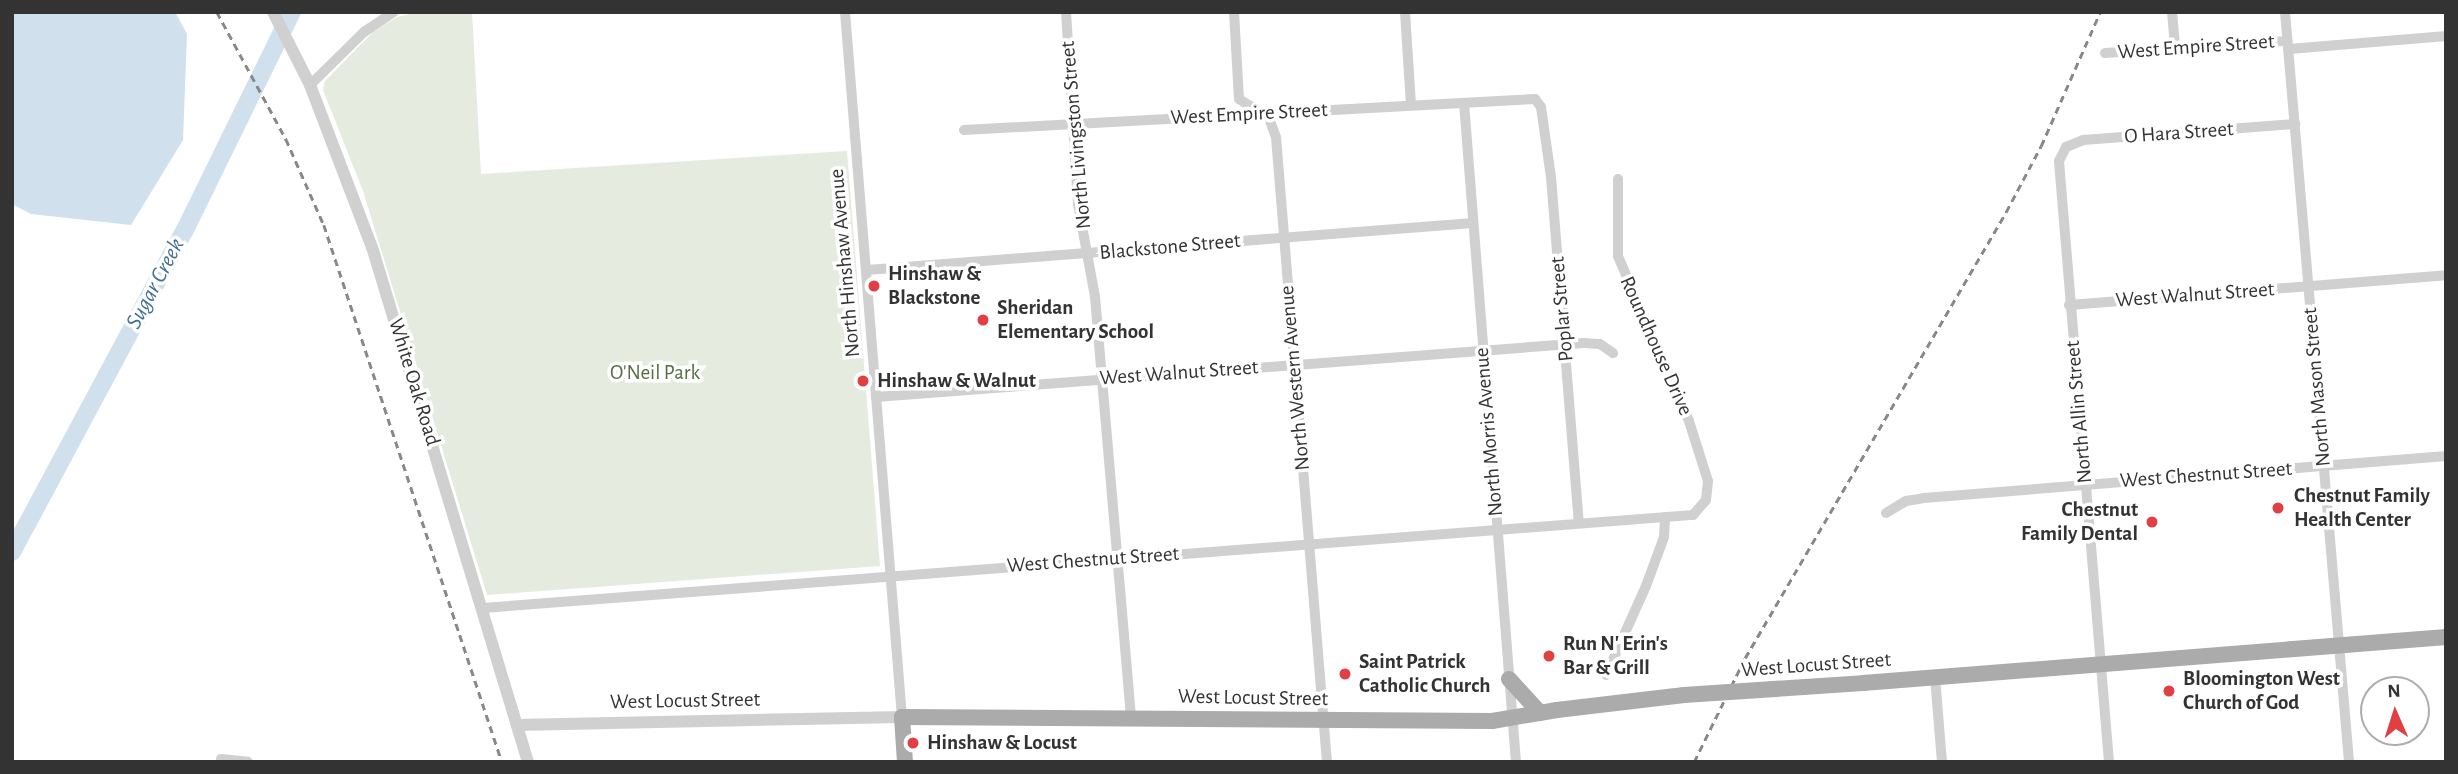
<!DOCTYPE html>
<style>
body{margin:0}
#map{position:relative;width:2458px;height:774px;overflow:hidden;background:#fff;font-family:"Alegreya Sans",sans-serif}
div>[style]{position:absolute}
.green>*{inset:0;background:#e5ebdf}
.water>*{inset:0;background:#d0e0ed}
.river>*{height:18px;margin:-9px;padding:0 9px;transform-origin:9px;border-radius:9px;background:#d0e0ed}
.minor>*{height:10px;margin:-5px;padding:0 5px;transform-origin:5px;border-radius:5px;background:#d0d0d0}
.tertiary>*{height:12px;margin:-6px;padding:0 6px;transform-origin:6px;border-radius:6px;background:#d0d0d0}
.primary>*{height:16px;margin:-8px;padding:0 8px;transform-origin:8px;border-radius:8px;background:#ababab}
.rail>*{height:2.5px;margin-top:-1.25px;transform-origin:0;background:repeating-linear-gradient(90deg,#888 0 7px,transparent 0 12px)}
.primary-bridge>*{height:16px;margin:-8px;padding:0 8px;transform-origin:8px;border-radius:8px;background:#ababab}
.dots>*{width:19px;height:19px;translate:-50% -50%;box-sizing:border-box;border:4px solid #fff;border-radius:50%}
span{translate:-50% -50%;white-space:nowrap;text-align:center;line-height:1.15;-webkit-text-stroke:7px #fff;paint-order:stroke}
.street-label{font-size:21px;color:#333}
.poi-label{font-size:21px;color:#333;font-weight:700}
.left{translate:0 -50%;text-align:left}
.right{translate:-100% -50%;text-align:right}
.park-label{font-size:21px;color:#546e41}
.water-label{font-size:23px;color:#427193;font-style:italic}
.frame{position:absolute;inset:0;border:14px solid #333;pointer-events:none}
.north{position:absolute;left:2360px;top:676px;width:70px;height:70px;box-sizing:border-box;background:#fff;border:2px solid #adadad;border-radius:50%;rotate:357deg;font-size:19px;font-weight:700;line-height:28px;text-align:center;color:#333}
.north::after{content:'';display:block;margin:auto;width:24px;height:32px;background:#e03f44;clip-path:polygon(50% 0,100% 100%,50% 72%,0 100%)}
</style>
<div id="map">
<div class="green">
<div style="clip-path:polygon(419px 12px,472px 12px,481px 174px,847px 151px,880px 566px,487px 595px,363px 191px,323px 90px,325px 81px,373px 32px,397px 17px)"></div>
</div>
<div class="water">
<div style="clip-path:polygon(12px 12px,175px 12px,187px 34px,183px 140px,131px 225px,31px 214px,12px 204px)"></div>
</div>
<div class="river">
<div style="left:12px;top:552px;width:366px;rotate:-61.8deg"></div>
<div style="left:185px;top:230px;width:243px;rotate:-63.9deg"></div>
</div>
<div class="minor">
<div style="left:845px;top:12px;width:707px;rotate:85.38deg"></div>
<div style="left:1066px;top:12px;width:192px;rotate:86.4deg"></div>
<div style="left:1078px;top:204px;width:95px;rotate:79.6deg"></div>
<div style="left:1095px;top:297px;width:423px;rotate:85.1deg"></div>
<div style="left:1234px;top:12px;width:87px;rotate:86.7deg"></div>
<div style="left:1239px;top:99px;width:36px;rotate:32deg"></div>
<div style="left:1269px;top:118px;width:20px;rotate:70deg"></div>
<div style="left:1276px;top:137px;width:627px;rotate:85.34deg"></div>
<div style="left:1405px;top:12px;width:93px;rotate:86.3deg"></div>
<div style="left:2172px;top:12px;width:38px;rotate:85deg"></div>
<div style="left:2285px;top:12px;width:753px;rotate:85.12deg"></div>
<div style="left:2289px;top:49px;width:158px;rotate:-4.7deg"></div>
<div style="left:2105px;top:53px;width:183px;rotate:-3.8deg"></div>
<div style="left:310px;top:85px;width:76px;rotate:-44.5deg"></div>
<div style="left:364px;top:32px;width:36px;rotate:-34deg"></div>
<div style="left:1464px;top:103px;width:661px;rotate:85.49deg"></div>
<div style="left:964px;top:130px;width:572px;rotate:-3.11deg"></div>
<div style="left:1535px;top:99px;width:10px;rotate:53deg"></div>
<div style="left:1541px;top:107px;width:71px;rotate:81.9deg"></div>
<div style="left:1551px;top:177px;width:347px;rotate:85.4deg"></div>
<div style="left:867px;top:270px;width:608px;rotate:-4.43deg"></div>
<div style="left:2069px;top:305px;width:378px;rotate:-4.5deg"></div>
<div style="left:876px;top:397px;width:710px;rotate:-4.36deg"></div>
<div style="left:1584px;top:343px;width:16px;rotate:4deg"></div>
<div style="left:1600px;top:344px;width:16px;rotate:35deg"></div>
<div style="left:1886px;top:513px;width:23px;rotate:-31deg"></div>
<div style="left:1906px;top:501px;width:18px;rotate:-9deg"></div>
<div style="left:1924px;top:498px;width:524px;rotate:-4.6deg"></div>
<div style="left:483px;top:608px;width:1214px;rotate:-4.4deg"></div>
<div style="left:1693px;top:515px;width:20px;rotate:-49deg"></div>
<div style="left:1706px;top:500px;width:19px;rotate:-84deg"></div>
<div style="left:1708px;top:481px;width:63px;rotate:-107.6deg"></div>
<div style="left:1689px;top:421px;width:180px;rotate:-113.3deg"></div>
<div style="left:1618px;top:256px;width:77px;rotate:-90deg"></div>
<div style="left:1606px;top:675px;width:98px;rotate:-65.8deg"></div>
<div style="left:1646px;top:586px;width:52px;rotate:-69.8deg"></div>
<div style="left:1664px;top:537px;width:20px;rotate:-87deg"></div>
<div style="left:1935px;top:677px;width:85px;rotate:85.3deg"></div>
<div style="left:221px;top:759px;width:27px;rotate:6deg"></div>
<div style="left:2109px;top:762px;width:603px;rotate:-94.76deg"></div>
<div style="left:2059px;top:161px;width:16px;rotate:-63deg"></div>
<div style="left:2066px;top:147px;width:18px;rotate:-22deg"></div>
<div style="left:2083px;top:140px;width:213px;rotate:-4.3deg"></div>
</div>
<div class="tertiary">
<div style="left:273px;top:12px;width:82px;rotate:63.1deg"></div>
<div style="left:310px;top:85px;width:173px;rotate:69.1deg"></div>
<div style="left:372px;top:247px;width:538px;rotate:73.15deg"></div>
<div style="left:517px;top:725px;width:385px;rotate:-1.2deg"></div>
</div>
<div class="primary">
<div style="left:1509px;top:679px;width:46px;rotate:47.6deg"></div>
<div style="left:1863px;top:683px;width:585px;rotate:-4.51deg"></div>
<div style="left:905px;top:762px;width:45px;rotate:-93.8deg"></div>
<div style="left:902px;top:717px;width:590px;rotate:0.39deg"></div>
<div style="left:1492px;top:721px;width:66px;rotate:-9.6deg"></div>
</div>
<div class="rail">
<div style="left:217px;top:12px;width:145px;rotate:61.5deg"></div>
<div style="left:286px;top:139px;width:94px;rotate:66.2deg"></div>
<div style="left:324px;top:225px;width:566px;rotate:71.66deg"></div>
<div style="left:1694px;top:762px;width:116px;rotate:-63.9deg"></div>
<div style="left:1745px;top:658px;width:517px;rotate:-59.66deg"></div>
<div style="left:2006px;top:212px;width:75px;rotate:-62.1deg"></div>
<div style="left:2041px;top:146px;width:146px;rotate:-66.2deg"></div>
</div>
<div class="primary-bridge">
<div style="left:1557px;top:710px;width:128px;rotate:-6.7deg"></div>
<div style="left:1684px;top:695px;width:179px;rotate:-3.8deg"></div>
</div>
<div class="dots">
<div style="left:874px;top:286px;background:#e03f44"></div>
<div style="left:983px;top:320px;background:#e03f44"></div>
<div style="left:863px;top:381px;background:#e03f44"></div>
<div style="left:2278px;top:508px;background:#e03f44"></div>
<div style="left:2152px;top:522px;background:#e03f44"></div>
<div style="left:1549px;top:656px;background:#e03f44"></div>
<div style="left:1345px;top:674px;background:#e03f44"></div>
<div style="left:2169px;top:691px;background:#e03f44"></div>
<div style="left:913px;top:743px;background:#e03f44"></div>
</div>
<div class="street-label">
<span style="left:2196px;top:47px;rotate:-4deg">West Empire Street</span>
<span style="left:1249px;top:114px;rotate:-3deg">West Empire Street</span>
<span style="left:2179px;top:133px;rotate:-4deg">O Hara Street</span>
<span style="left:1076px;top:135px;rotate:-95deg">North Livingston Street</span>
<span style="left:1170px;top:247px;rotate:-5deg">Blackstone Street</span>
<span style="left:845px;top:263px;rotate:-95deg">North Hinshaw Avenue</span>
<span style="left:2195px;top:295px;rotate:-4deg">West Walnut Street</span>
<span style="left:1562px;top:309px;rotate:-95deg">Poplar Street</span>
<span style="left:1656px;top:346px;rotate:66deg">Roundhouse Drive</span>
<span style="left:1179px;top:373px;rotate:-4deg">West Walnut Street</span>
<span style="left:1295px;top:378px;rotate:-95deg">North Western Avenue</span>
<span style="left:414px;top:382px;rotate:73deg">White Oak Road</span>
<span style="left:2317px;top:387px;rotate:-95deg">North Mason Street</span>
<span style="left:2079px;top:412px;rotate:-95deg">North Allin Street</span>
<span style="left:1489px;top:432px;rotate:-95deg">North Morris Avenue</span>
<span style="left:2206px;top:475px;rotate:-4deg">West Chestnut Street</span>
<span style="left:1093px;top:560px;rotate:-4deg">West Chestnut Street</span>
<span style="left:1816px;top:665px;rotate:-4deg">West Locust Street</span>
<span style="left:1253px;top:698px;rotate:1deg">West Locust Street</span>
<span style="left:685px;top:701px;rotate:-1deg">West Locust Street</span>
</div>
<div class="poi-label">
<span class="left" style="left:888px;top:286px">Hinshaw &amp;<br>Blackstone</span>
<span class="left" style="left:997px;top:320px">Sheridan<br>Elementary School</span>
<span class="left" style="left:877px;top:381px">Hinshaw &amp; Walnut</span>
<span class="left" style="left:2294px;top:508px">Chestnut Family<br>Health Center</span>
<span class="right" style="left:2138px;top:522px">Chestnut<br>Family Dental</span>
<span class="left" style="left:1563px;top:656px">Run N' Erin's<br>Bar &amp; Grill</span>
<span class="left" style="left:1359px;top:674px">Saint Patrick<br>Catholic Church</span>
<span class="left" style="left:2183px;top:691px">Bloomington West<br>Church of God</span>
<span class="left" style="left:927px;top:743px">Hinshaw &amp; Locust</span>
</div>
<div class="park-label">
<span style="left:655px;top:373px">O'Neil Park</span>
</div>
<div class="water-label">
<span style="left:156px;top:284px;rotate:-62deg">Sugar Creek</span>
</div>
<div class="frame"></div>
<div class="north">N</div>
</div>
